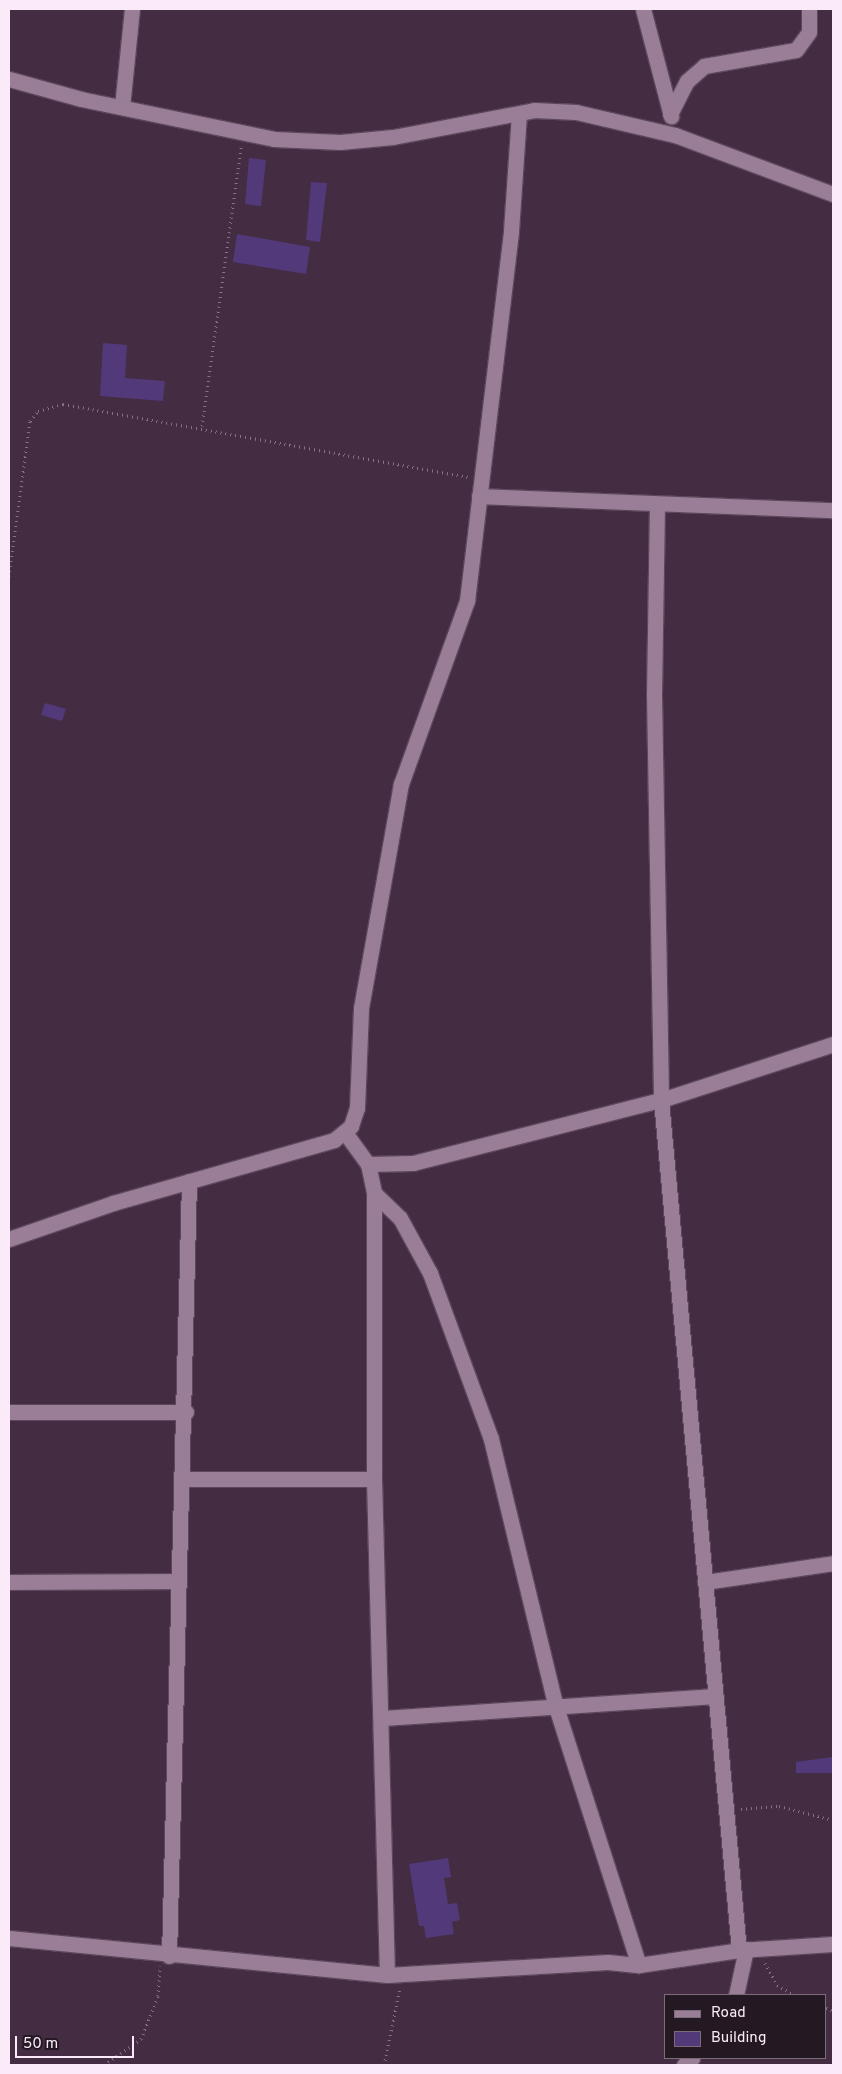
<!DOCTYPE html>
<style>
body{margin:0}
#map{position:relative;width:842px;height:2074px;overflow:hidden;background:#442c42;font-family:Overpass,sans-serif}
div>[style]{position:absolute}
.building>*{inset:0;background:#523a7a}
.path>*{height:3px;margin-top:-1.5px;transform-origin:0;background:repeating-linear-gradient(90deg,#877285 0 1px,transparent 0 5px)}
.roads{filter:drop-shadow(1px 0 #5c485a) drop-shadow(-1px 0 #5c485a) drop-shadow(0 1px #5c485a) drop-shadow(0 -1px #5c485a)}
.minor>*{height:15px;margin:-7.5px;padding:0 7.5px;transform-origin:7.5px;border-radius:7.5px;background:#9a7e98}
span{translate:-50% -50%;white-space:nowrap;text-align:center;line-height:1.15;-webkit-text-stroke:4.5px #241923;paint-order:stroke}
.frame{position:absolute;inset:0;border:10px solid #fbebf9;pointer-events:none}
.legend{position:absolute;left:664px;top:1994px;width:162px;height:65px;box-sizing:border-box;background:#241923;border:1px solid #7a6d79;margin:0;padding:6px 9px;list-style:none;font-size:15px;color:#fbebf9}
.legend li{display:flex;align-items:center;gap:10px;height:25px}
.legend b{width:25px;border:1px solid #7a6d79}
.scale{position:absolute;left:15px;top:2036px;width:119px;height:22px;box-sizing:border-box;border:2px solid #fbebf9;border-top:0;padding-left:6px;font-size:15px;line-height:18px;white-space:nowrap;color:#fbebf9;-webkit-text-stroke:4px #241923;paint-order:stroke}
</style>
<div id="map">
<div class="building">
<div style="clip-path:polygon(249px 158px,266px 160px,261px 206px,245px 204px)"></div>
<div style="clip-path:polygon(311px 182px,327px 183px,320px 242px,306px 240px)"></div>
<div style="clip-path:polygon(237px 234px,310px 247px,306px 274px,233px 262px)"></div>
<div style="clip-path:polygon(103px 343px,127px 345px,125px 378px,165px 381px,163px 401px,100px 396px)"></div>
<div style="clip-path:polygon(45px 703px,66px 709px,62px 721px,41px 715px)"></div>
<div style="clip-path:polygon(832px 1757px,833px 1773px,796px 1773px,796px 1762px)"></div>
<div style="clip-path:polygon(448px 1858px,451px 1877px,444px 1878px,448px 1904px,457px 1903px,460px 1920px,452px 1922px,454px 1934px,426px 1938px,424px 1926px,419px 1926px,409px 1864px)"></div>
</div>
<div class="path">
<div style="left:202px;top:426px;width:282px;rotate:-82deg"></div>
<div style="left:9px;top:576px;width:156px;rotate:-82.3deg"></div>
<div style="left:30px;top:421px;width:13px;rotate:-51deg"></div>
<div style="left:38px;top:411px;width:26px;rotate:-16deg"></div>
<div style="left:63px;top:404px;width:412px;rotate:10.2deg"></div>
<div style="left:741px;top:1809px;width:38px;rotate:-5deg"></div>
<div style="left:779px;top:1806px;width:56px;rotate:14.5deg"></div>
<div style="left:765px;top:1963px;width:25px;rotate:61deg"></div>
<div style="left:777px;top:1985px;width:20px;rotate:30deg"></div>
<div style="left:826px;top:2008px;width:8px;rotate:23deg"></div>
<div style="left:104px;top:2065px;width:45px;rotate:-35.1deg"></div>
<div style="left:141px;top:2039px;width:46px;rotate:-68.4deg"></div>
<div style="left:158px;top:1996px;width:30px;rotate:-86deg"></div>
<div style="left:384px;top:2065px;width:79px;rotate:-78.3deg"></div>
</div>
<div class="roads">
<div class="minor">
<div style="left:643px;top:9px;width:111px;rotate:75.3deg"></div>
<div style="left:9px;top:79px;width:75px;rotate:15.5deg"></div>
<div style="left:81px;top:99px;width:197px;rotate:11.7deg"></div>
<div style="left:274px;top:139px;width:66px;rotate:2.6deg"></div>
<div style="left:340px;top:142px;width:53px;rotate:-5.4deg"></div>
<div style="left:393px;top:137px;width:144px;rotate:-10.8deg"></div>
<div style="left:534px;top:110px;width:42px;rotate:2.7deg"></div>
<div style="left:576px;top:112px;width:102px;rotate:13.1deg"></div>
<div style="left:675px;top:135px;width:169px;rotate:20.5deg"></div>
<div style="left:122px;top:107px;width:99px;rotate:-84.2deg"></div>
<div style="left:670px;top:114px;width:37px;rotate:-63deg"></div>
<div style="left:687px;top:81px;width:23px;rotate:-41deg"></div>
<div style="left:704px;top:66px;width:93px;rotate:-9.9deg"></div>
<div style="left:796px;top:50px;width:22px;rotate:-54deg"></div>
<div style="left:809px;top:32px;width:23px;rotate:-90deg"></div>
<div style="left:479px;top:496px;width:354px;rotate:2.3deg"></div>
<div style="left:657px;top:504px;width:191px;rotate:90.9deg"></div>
<div style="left:654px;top:695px;width:405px;rotate:89deg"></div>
<div style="left:661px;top:1100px;width:854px;rotate:84.76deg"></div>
<div style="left:346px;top:1134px;width:37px;rotate:54deg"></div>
<div style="left:368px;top:1164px;width:30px;rotate:78deg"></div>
<div style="left:374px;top:1193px;width:286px;rotate:90deg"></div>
<div style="left:374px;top:1479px;width:496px;rotate:88.5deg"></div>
<div style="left:368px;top:1164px;width:45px;rotate:-1.3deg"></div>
<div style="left:413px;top:1163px;width:256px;rotate:-14.3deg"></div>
<div style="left:661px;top:1100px;width:181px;rotate:-18deg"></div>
<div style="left:374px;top:1193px;width:36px;rotate:44deg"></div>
<div style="left:400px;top:1218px;width:63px;rotate:61.4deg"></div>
<div style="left:430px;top:1273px;width:177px;rotate:69.8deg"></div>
<div style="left:491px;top:1439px;width:276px;rotate:76.4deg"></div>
<div style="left:556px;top:1707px;width:271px;rotate:72.2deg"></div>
<div style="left:9px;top:1239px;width:110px;rotate:-19.1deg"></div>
<div style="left:113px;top:1203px;width:230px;rotate:-15.9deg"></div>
<div style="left:334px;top:1140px;width:22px;rotate:-39deg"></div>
<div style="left:351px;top:1126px;width:19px;rotate:-72deg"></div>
<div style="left:357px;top:1108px;width:100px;rotate:-87.7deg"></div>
<div style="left:361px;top:1008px;width:228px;rotate:-79.9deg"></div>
<div style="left:401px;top:784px;width:195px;rotate:-70.2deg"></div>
<div style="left:467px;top:601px;width:373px;rotate:-83.2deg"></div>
<div style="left:511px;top:231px;width:117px;rotate:-86.1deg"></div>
<div style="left:9px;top:1412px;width:177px"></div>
<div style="left:183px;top:1479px;width:191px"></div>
<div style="left:9px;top:1582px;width:168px;rotate:-0.3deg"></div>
<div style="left:705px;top:1582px;width:129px;rotate:-8.4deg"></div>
<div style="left:383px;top:1718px;width:333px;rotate:-3.8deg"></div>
<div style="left:9px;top:1938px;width:380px;rotate:5.6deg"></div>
<div style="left:387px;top:1975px;width:221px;rotate:-3.4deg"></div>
<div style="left:608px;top:1962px;width:31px;rotate:6deg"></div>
<div style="left:639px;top:1965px;width:101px;rotate:-8.5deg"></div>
<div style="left:739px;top:1950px;width:94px;rotate:-3.7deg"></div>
<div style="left:169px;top:1956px;width:775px;rotate:-88.52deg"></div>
<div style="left:736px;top:1995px;width:47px;rotate:-77.7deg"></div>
<div style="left:684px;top:2065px;width:11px;rotate:-41deg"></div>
</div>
</div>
<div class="frame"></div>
<ul class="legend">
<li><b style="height:6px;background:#9a7e98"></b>Road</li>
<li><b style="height:14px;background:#523a7a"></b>Building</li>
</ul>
<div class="scale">50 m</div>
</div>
